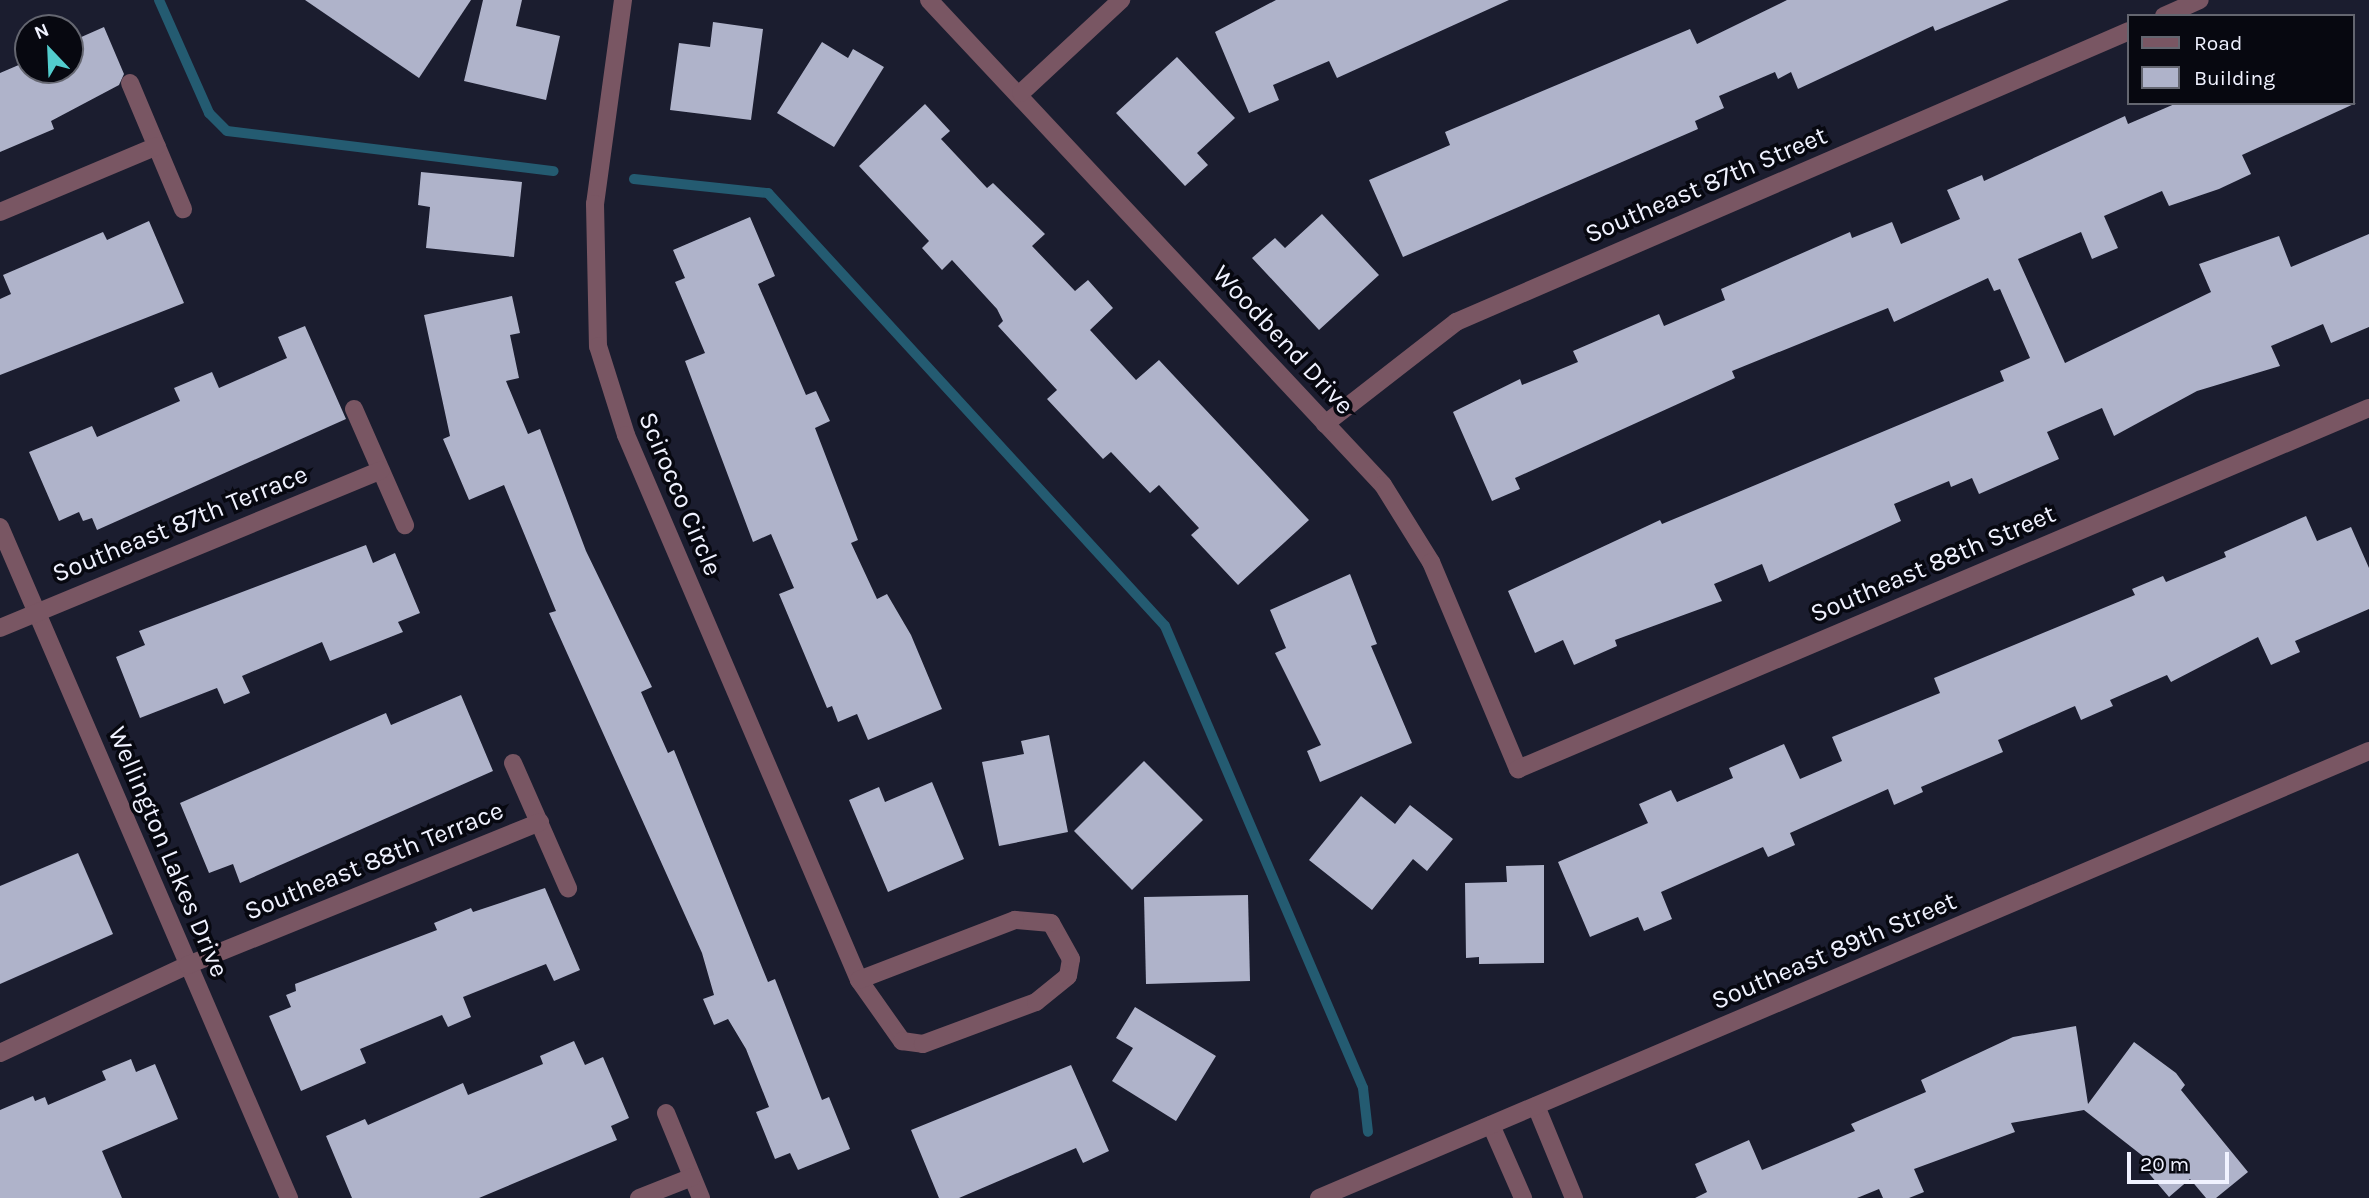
<!DOCTYPE html>
<style>
body{margin:0}
#map{position:relative;width:2369px;height:1198px;overflow:hidden;background:#1b1d2f;font-family:Karla,sans-serif}
div>[style]{position:absolute}
.stream>*{height:10px;margin:-5px;padding:0 5px;transform-origin:5px;border-radius:5px;background:#245b71}
.building>*{inset:0;background:#afb3ca}
.minor>*{height:18px;margin:-9px;padding:0 9px;transform-origin:9px;border-radius:9px;background:#795663}
span{translate:-50% -50%;white-space:nowrap;text-align:center;line-height:1.15;-webkit-text-stroke:7px #070810;paint-order:stroke}
.street-label{font-size:26px;color:#f0f2ff}
.legend{position:absolute;left:2127px;top:14px;width:228px;height:91px;box-sizing:border-box;background:#070810;border:2px solid #646670;margin:0;padding:9px 12px;list-style:none;font-size:21px;color:#f0f2ff}
.legend li{display:flex;align-items:center;gap:14px;height:35px}
.legend b{width:35px;border:2px solid #646670}
.north{position:absolute;left:14px;top:14px;width:70px;height:70px;box-sizing:border-box;background:#070810;border:2px solid #646670;border-radius:50%;rotate:337deg;font-size:19px;font-weight:700;line-height:28px;text-align:center;color:#f0f2ff}
.north::after{content:'';display:block;margin:auto;width:24px;height:32px;background:#52cdce;clip-path:polygon(50% 0,100% 100%,50% 72%,0 100%)}
.scale{position:absolute;left:2127px;top:1152px;width:102px;height:32px;box-sizing:border-box;border:4px solid #f0f2ff;border-top:0;padding-left:9px;font-size:21px;line-height:24px;white-space:nowrap;color:#f0f2ff;-webkit-text-stroke:5px #070810;paint-order:stroke}
</style>
<div id="map">
<div class="stream">
<div style="left:159px;top:0;width:124px;rotate:66.1deg"></div>
<div style="left:209px;top:113px;width:25px;rotate:45deg"></div>
<div style="left:227px;top:131px;width:329px;rotate:7deg"></div>
<div style="left:634px;top:179px;width:135px;rotate:6deg"></div>
<div style="left:768px;top:193px;width:587px;rotate:47.48deg"></div>
<div style="left:1165px;top:626px;width:503px;rotate:66.8deg"></div>
<div style="left:1363px;top:1088px;width:44px;rotate:83.5deg"></div>
</div>
<div class="building">
<div style="clip-path:polygon(305px 0,471px 0,419px 78px)"></div>
<div style="clip-path:polygon(483px 0,522px 0,516px 26px,560px 36px,546px 100px,464px 81px)"></div>
<div style="clip-path:polygon(1276px 0,1509px 0,1337px 78px,1329px 61px,1273px 85px,1279px 100px,1249px 113px,1215px 32px)"></div>
<div style="clip-path:polygon(1787px 0,2009px 0,1935px 31px,1933px 26px,1798px 89px,1791px 72px,1778px 79px,1775px 72px,1719px 96px,1724px 108px,1695px 121px,1698px 129px,1403px 257px,1369px 180px,1450px 145px,1445px 132px,1690px 29px,1697px 44px)"></div>
<div style="clip-path:polygon(713px 22px,763px 29px,751px 120px,670px 110px,679px 43px,710px 47px)"></div>
<div style="clip-path:polygon(104px 27px,124px 74px,119px 85px,51px 121px,54px 129px,0 152px,0 73px,28px 61px,28px 70px,70px 70px,70px 42px)"></div>
<div style="clip-path:polygon(822px 42px,848px 58px,853px 49px,884px 67px,834px 147px,777px 113px)"></div>
<div style="clip-path:polygon(1177px 57px,1235px 118px,1197px 153px,1208px 165px,1185px 186px,1116px 113px)"></div>
<div style="clip-path:polygon(2177px 103px,2356px 103px,2242px 155px,2251px 174px,2219px 189px,2169px 206px,2162px 191px,2104px 216px,2118px 248px,2092px 259px,2081px 232px,2018px 259px,2065px 363px,2211px 292px,2199px 264px,2279px 236px,2291px 267px,2369px 234px,2369px 327px,2331px 343px,2323px 324px,2271px 346px,2280px 366px,2197px 391px,2114px 436px,2102px 408px,2047px 432px,2059px 459px,1979px 494px,1972px 478px,1951px 487px,1949px 481px,1894px 504px,1901px 521px,1769px 582px,1762px 564px,1714px 584px,1722px 601px,1615px 640px,1617px 646px,1574px 665px,1563px 640px,1535px 653px,1508px 591px,1660px 520px,1662px 524px,2004px 381px,2000px 371px,2030px 358px,2000px 289px,1994px 291px,1988px 278px,1894px 322px,1888px 308px,1732px 371px,1735px 378px,1515px 478px,1520px 489px,1492px 501px,1453px 412px,1520px 379px,1522px 385px,1578px 362px,1573px 351px,1659px 314px,1664px 326px,1725px 300px,1721px 289px,1850px 232px,1852px 238px,1892px 222px,1901px 244px,1960px 219px,1947px 190px,1982px 175px,1984px 181px,2125px 116px,2128px 124px)"></div>
<div style="clip-path:polygon(925px 104px,950px 131px,941px 139px,987px 188px,993px 183px,1045px 234px,1032px 246px,1075px 291px,1088px 280px,1113px 308px,1090px 330px,1136px 380px,1159px 360px,1309px 520px,1238px 585px,1191px 535px,1199px 528px,1159px 485px,1150px 493px,1111px 452px,1103px 459px,1047px 399px,1057px 390px,998px 326px,1003px 321px,997px 309px,952px 260px,942px 270px,922px 248px,929px 241px,859px 166px)"></div>
<div style="clip-path:polygon(421px 172px,522px 182px,514px 257px,426px 248px,430px 207px,418px 205px)"></div>
<div style="clip-path:polygon(1322px 214px,1379px 275px,1319px 330px,1252px 258px,1275px 238px,1285px 248px)"></div>
<div style="clip-path:polygon(750px 217px,775px 276px,758px 284px,806px 395px,816px 391px,830px 421px,815px 428px,858px 540px,851px 543px,877px 599px,887px 594px,911px 635px,942px 709px,868px 740px,857px 714px,838px 722px,832px 706px,827px 708px,779px 594px,794px 588px,771px 534px,753px 542px,685px 361px,705px 353px,675px 282px,685px 278px,673px 250px)"></div>
<div style="clip-path:polygon(149px 221px,184px 303px,0 375px,0 299px,11px 294px,3px 275px,103px 232px,107px 240px)"></div>
<div style="clip-path:polygon(512px 296px,520px 333px,510px 335px,519px 378px,506px 381px,528px 434px,540px 429px,586px 551px,652px 687px,641px 692px,668px 753px,674px 750px,768px 982px,775px 979px,822px 1100px,829px 1097px,850px 1149px,798px 1170px,790px 1153px,775px 1159px,756px 1112px,769px 1107px,746px 1049px,728px 1019px,714px 1025px,703px 999px,714px 995px,702px 953px,549px 613px,556px 611px,504px 485px,469px 500px,443px 439px,450px 436px,424px 315px)"></div>
<div style="clip-path:polygon(305px 326px,346px 419px,97px 530px,92px 518px,83px 521px,79px 512px,59px 521px,29px 452px,92px 426px,97px 437px,180px 401px,174px 388px,212px 372px,219px 388px,287px 358px,278px 337px)"></div>
<div style="clip-path:polygon(2306px 516px,2317px 541px,2351px 527px,2369px 568px,2369px 609px,2295px 641px,2300px 652px,2271px 665px,2258px 637px,2171px 682px,2167px 675px,2110px 700px,2113px 706px,2081px 720px,2075px 706px,1998px 740px,2003px 752px,1921px 787px,1923px 792px,1894px 805px,1888px 789px,1790px 833px,1795px 845px,1768px 857px,1763px 847px,1661px 892px,1672px 919px,1644px 931px,1638px 917px,1590px 937px,1558px 862px,1648px 823px,1639px 804px,1671px 790px,1677px 802px,1733px 778px,1729px 768px,1784px 744px,1800px 779px,1842px 761px,1832px 737px,1940px 693px,1934px 678px,2135px 595px,2132px 589px,2163px 576px,2166px 582px,2226px 557px,2224px 552px)"></div>
<div style="clip-path:polygon(366px 545px,373px 563px,395px 553px,420px 613px,398px 622px,403px 632px,330px 661px,322px 642px,242px 676px,250px 693px,224px 704px,217px 688px,140px 718px,116px 657px,145px 645px,139px 631px)"></div>
<div style="clip-path:polygon(1350px 574px,1377px 644px,1371px 646px,1412px 743px,1320px 782px,1307px 751px,1321px 745px,1275px 653px,1286px 648px,1270px 610px)"></div>
<div style="clip-path:polygon(461px 695px,493px 771px,240px 883px,233px 864px,209px 873px,180px 803px,386px 713px,391px 725px)"></div>
<div style="clip-path:polygon(1049px 735px,1068px 832px,999px 846px,982px 762px,1024px 754px,1021px 741px)"></div>
<div style="clip-path:polygon(1144px 761px,1203px 820px,1132px 890px,1074px 831px)"></div>
<div style="clip-path:polygon(932px 782px,964px 859px,888px 892px,849px 800px,879px 787px,885px 802px)"></div>
<div style="clip-path:polygon(1361px 796px,1395px 824px,1410px 805px,1453px 839px,1427px 871px,1413px 859px,1372px 910px,1309px 860px)"></div>
<div style="clip-path:polygon(78px 853px,113px 934px,0 984px,0 886px)"></div>
<div style="clip-path:polygon(1544px 865px,1544px 963px,1479px 964px,1479px 957px,1466px 958px,1465px 883px,1507px 882px,1506px 866px)"></div>
<div style="clip-path:polygon(545px 888px,580px 970px,554px 981px,546px 964px,463px 997px,471px 1017px,448px 1027px,442px 1015px,360px 1049px,366px 1063px,301px 1091px,269px 1016px,291px 1007px,286px 995px,296px 991px,295px 984px,437px 930px,434px 923px,471px 908px,473px 912px)"></div>
<div style="clip-path:polygon(1248px 895px,1250px 981px,1146px 984px,1144px 897px)"></div>
<div style="clip-path:polygon(1135px 1007px,1216px 1056px,1176px 1121px,1112px 1081px,1133px 1048px,1116px 1038px)"></div>
<div style="clip-path:polygon(2076px 1026px,2088px 1104px,2134px 1042px,2176px 1073px,2185px 1085px,2181px 1090px,2248px 1172px,2216px 1198px,2206px 1198px,2190px 1179px,2169px 1197px,2146px 1170px,2153px 1164px,2084px 1110px,2011px 1123px,2015px 1132px,1914px 1169px,1924px 1192px,1909px 1198px,1883px 1198px,1879px 1189px,1857px 1198px,1695px 1198px,1707px 1192px,1695px 1164px,1749px 1140px,1762px 1170px,1855px 1131px,1851px 1124px,1926px 1092px,1921px 1080px,2013px 1037px)"></div>
<div style="clip-path:polygon(574px 1041px,585px 1065px,603px 1057px,629px 1118px,611px 1126px,617px 1140px,479px 1198px,352px 1198px,326px 1136px,365px 1119px,368px 1125px,463px 1083px,468px 1095px,543px 1064px,540px 1056px)"></div>
<div style="clip-path:polygon(131px 1059px,136px 1072px,155px 1064px,178px 1119px,102px 1151px,122px 1198px,0 1198px,0 1110px,33px 1096px,35px 1101px,45px 1097px,48px 1105px,106px 1080px,102px 1071px)"></div>
<div style="clip-path:polygon(1071px 1065px,1109px 1151px,1083px 1163px,1076px 1148px,959px 1198px,939px 1198px,911px 1130px)"></div>
</div>
<div class="minor">
<div style="left:623px;top:0;width:206px;rotate:97.8deg"></div>
<div style="left:595px;top:204px;width:142px;rotate:88.8deg"></div>
<div style="left:598px;top:346px;width:93px;rotate:72.5deg"></div>
<div style="left:626px;top:435px;width:593px;rotate:66.85deg"></div>
<div style="left:859px;top:980px;width:75px;rotate:54.8deg"></div>
<div style="left:902px;top:1041px;width:21px;rotate:8deg"></div>
<div style="left:923px;top:1044px;width:121px;rotate:-20.4deg"></div>
<div style="left:1036px;top:1002px;width:41px;rotate:-39.1deg"></div>
<div style="left:1068px;top:976px;width:17px;rotate:-80deg"></div>
<div style="left:1071px;top:959px;width:41px;rotate:-119.1deg"></div>
<div style="left:1051px;top:923px;width:36px;rotate:-175deg"></div>
<div style="left:1015px;top:920px;width:167px;rotate:159deg"></div>
<div style="left:929px;top:0;width:664px;rotate:46.89deg"></div>
<div style="left:1383px;top:485px;width:91px;rotate:58.1deg"></div>
<div style="left:1431px;top:562px;width:225px;rotate:67.2deg"></div>
<div style="left:1518px;top:769px;width:924px;rotate:-22.99deg"></div>
<div style="left:2164px;top:16px;width:39px;rotate:-24deg"></div>
<div style="left:130px;top:83px;width:137px;rotate:67.2deg"></div>
<div style="left:1021px;top:93px;width:137px;rotate:-42.9deg"></div>
<div style="left:0;top:212px;width:170px;rotate:-22.8deg"></div>
<div style="left:354px;top:409px;width:127px;rotate:66.3deg"></div>
<div style="left:1325px;top:424px;width:166px;rotate:-37.9deg"></div>
<div style="left:1456px;top:322px;width:733px;rotate:-23.38deg"></div>
<div style="left:0;top:527px;width:731px;rotate:66.7deg"></div>
<div style="left:0;top:628px;width:412px;rotate:-22.5deg"></div>
<div style="left:513px;top:763px;width:137px;rotate:66.3deg"></div>
<div style="left:0;top:1053px;width:208px;rotate:-25.1deg"></div>
<div style="left:188px;top:965px;width:380px;rotate:-22.1deg"></div>
<div style="left:1536px;top:1106px;width:100px;rotate:67.6deg"></div>
<div style="left:666px;top:1113px;width:92px;rotate:67.6deg"></div>
<div style="left:1491px;top:1125px;width:80px;rotate:66.3deg"></div>
<div style="left:639px;top:1198px;width:57px;rotate:-21.6deg"></div>
<div style="left:1319px;top:1198px;width:1141px;rotate:-23.06deg"></div>
</div>
<div class="street-label">
<span style="left:1706px;top:185px;rotate:-23deg">Southeast 87th Street</span>
<span style="left:1283px;top:340px;rotate:47deg">Woodbend Drive</span>
<span style="left:680px;top:494px;rotate:67deg">Scirocco Circle</span>
<span style="left:180px;top:524px;rotate:-22deg">Southeast 87th Terrace</span>
<span style="left:1933px;top:564px;rotate:-23deg">Southeast 88th Street</span>
<span style="left:168px;top:852px;rotate:67deg">Wellington Lakes Drive</span>
<span style="left:374px;top:861px;rotate:-22deg">Southeast 88th Terrace</span>
<span style="left:1834px;top:951px;rotate:-23deg">Southeast 89th Street</span>
</div>
<ul class="legend">
<li><b style="height:9px;background:#795663"></b>Road</li>
<li><b style="height:19px;background:#afb3ca"></b>Building</li>
</ul>
<div class="north">N</div>
<div class="scale">20 m</div>
</div>
